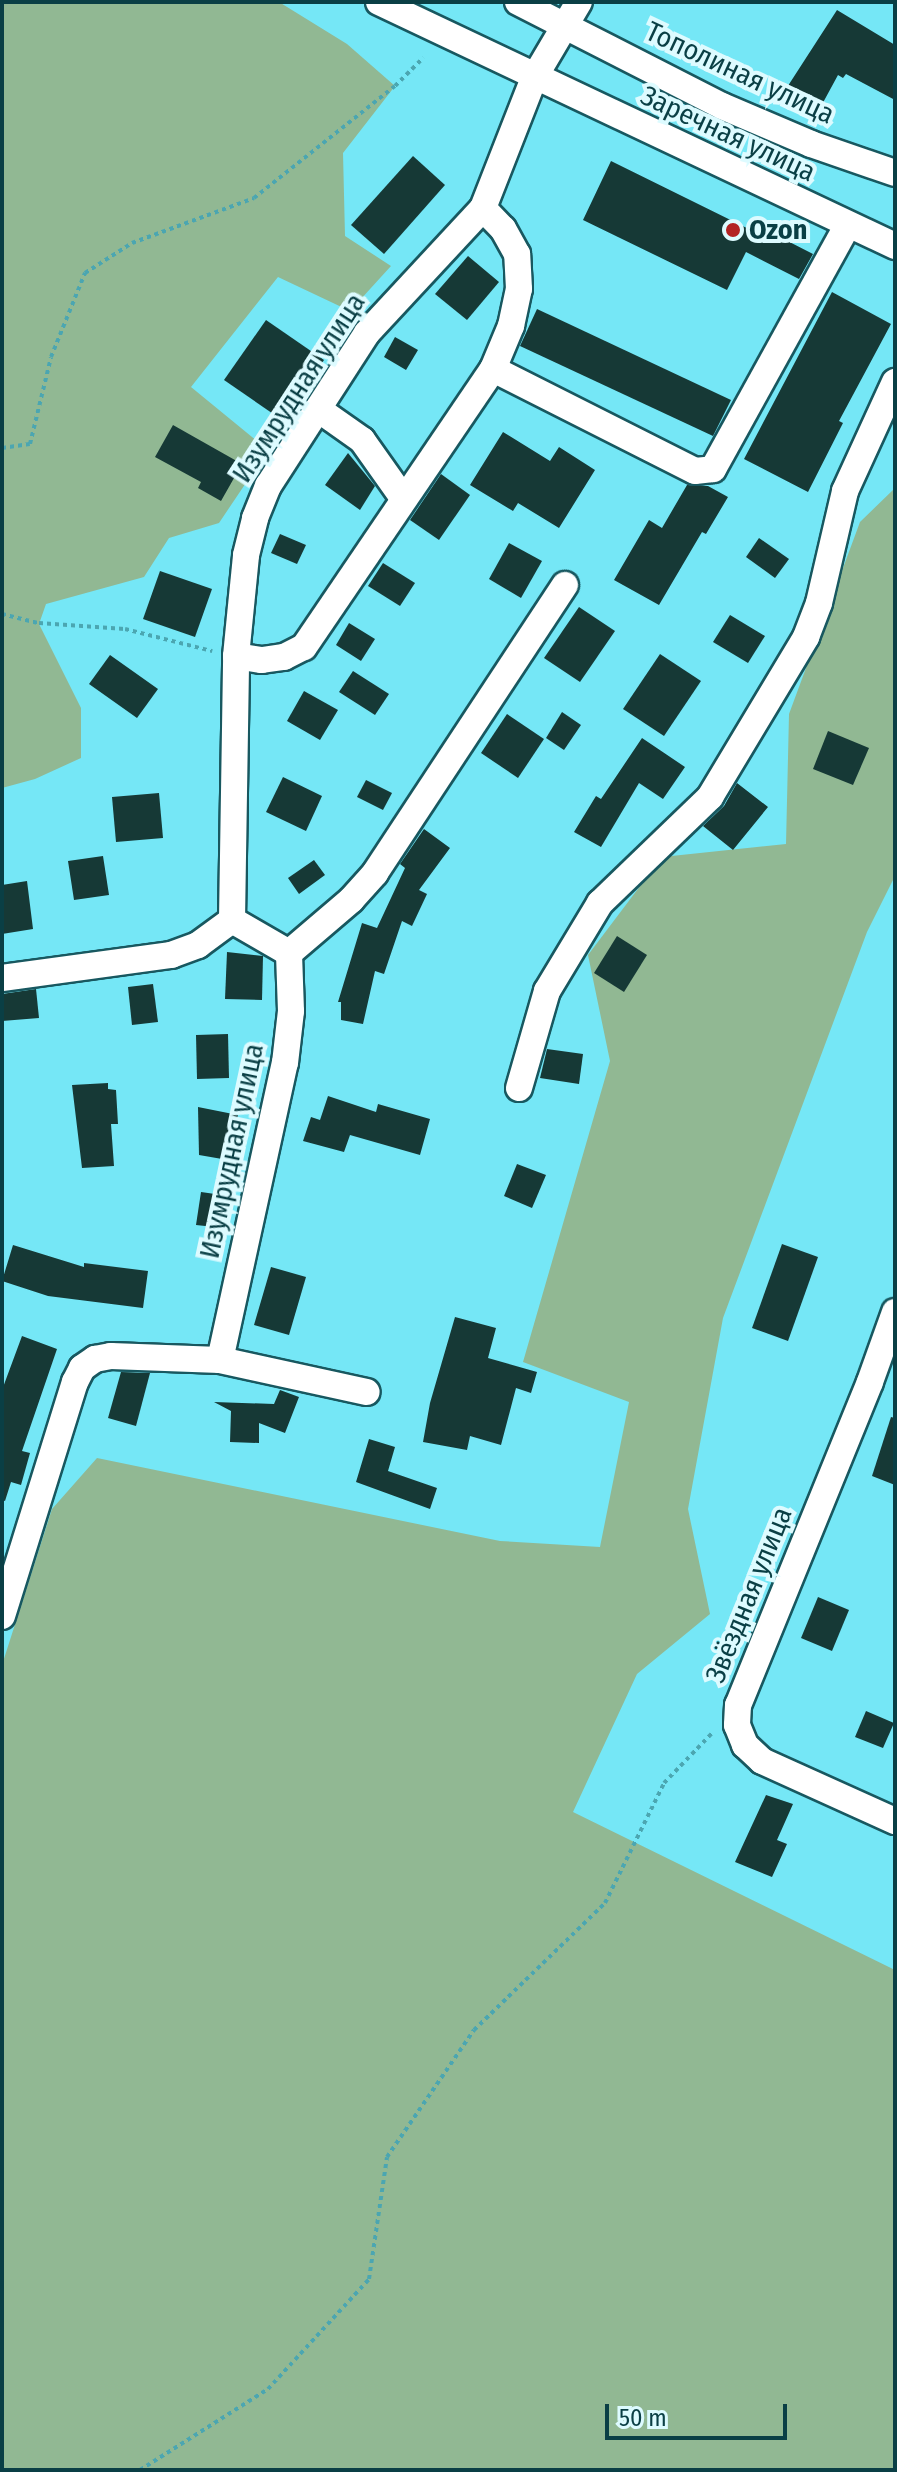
<!DOCTYPE html>
<meta charset="utf-8">
<style>
body{margin:0}
#map{position:relative;width:897px;height:2472px;overflow:hidden;background:#75e7f6;font-family:"Fira Sans Condensed",sans-serif}
div>[style]{position:absolute}
.green>*{inset:0;background:#91b893}
.building>*{inset:0;background:#163936}
.path>*{height:4px;margin-top:-2px;transform-origin:0;background:repeating-linear-gradient(90deg,#4ba6b1 0 4px,transparent 0 8px)}
.roads{filter:drop-shadow(2px 0 #185860) drop-shadow(-2px 0 #185860) drop-shadow(0 2px #185860) drop-shadow(0 -2px #185860)}
.minor>*{height:26px;margin:-13px;padding:0 13px;transform-origin:13px;border-radius:13px;background:#fff}
.dots>*{width:22px;height:22px;translate:-50% -50%;box-sizing:border-box;border:4px solid #ddfbff;border-radius:50%}
span{translate:-50% -50%;white-space:nowrap;text-align:center;line-height:1.15;-webkit-text-stroke:8px #ddfbff;paint-order:stroke}
.street-label{font-size:28px;color:#0a3f45}
.poi-label{font-size:28px;color:#0a3f45;font-weight:700}
.left{translate:0 -50%;text-align:left}
.frame{position:absolute;inset:0;border:4px solid #0a3f45;pointer-events:none}
.scale{position:absolute;left:605px;top:2404px;width:182px;height:36px;box-sizing:border-box;border:4px solid #0a3f45;border-top:0;padding-left:10px;font-size:24px;line-height:28px;white-space:nowrap;color:#0a3f45;-webkit-text-stroke:6px #ddfbff;paint-order:stroke}
</style>
<div id="map">
<div class="green">
<div style="clip-path:polygon(2px 2px,279px 2px,347px 44px,395px 86px,343px 153px,345px 236px,391px 266px,350px 311px,278px 277px,191px 387px,268px 450px,219px 523px,169px 538px,144px 577px,46px 604px,39px 624px,81px 708px,81px 758px,35px 779px,2px 788px)"></div>
<div style="clip-path:polygon(895px 488px,895px 876px,867px 932px,723px 1318px,688px 1509px,710px 1614px,637px 1674px,573px 1812px,895px 1970px,895px 2470px,2px 2470px,2px 1665px,52px 1509px,97px 1458px,500px 1541px,600px 1547px,629px 1402px,523px 1362px,610px 1061px,588px 955px,662px 857px,786px 844px,789px 714px,860px 522px)"></div>
</div>
<div class="building">
<div style="clip-path:polygon(837px 10px,895px 45px,895px 100px,846px 74px,843px 78px,838px 75px,819px 110px,784px 92px)"></div>
<div style="clip-path:polygon(413px 156px,445px 185px,384px 254px,351px 225px)"></div>
<div style="clip-path:polygon(611px 161px,765px 237px,768px 231px,813px 254px,799px 279px,746px 252px,727px 290px,583px 220px)"></div>
<div style="clip-path:polygon(468px 256px,499px 282px,467px 320px,435px 294px)"></div>
<div style="clip-path:polygon(832px 292px,891px 324px,839px 421px,843px 423px,808px 492px,744px 459px)"></div>
<div style="clip-path:polygon(537px 309px,731px 400px,713px 436px,520px 346px)"></div>
<div style="clip-path:polygon(266px 320px,324px 360px,282px 420px,224px 380px)"></div>
<div style="clip-path:polygon(395px 337px,418px 350px,406px 370px,384px 357px)"></div>
<div style="clip-path:polygon(173px 425px,242px 464px,221px 501px,198px 488px,201px 482px,155px 457px)"></div>
<div style="clip-path:polygon(503px 432px,550px 461px,559px 447px,595px 470px,559px 528px,518px 503px,513px 511px,470px 485px)"></div>
<div style="clip-path:polygon(348px 453px,375px 486px,360px 510px,325px 485px)"></div>
<div style="clip-path:polygon(441px 474px,470px 495px,439px 540px,410px 520px)"></div>
<div style="clip-path:polygon(687px 485px,708px 486px,728px 497px,706px 534px,702px 532px,659px 605px,614px 580px,649px 520px,662px 528px)"></div>
<div style="clip-path:polygon(280px 534px,306px 545px,297px 564px,271px 553px)"></div>
<div style="clip-path:polygon(759px 538px,789px 559px,775px 578px,746px 557px)"></div>
<div style="clip-path:polygon(509px 543px,542px 561px,521px 598px,489px 579px)"></div>
<div style="clip-path:polygon(383px 563px,415px 583px,400px 606px,368px 586px)"></div>
<div style="clip-path:polygon(160px 571px,212px 589px,195px 637px,143px 619px)"></div>
<div style="clip-path:polygon(579px 607px,615px 631px,580px 682px,544px 658px)"></div>
<div style="clip-path:polygon(730px 615px,765px 636px,748px 663px,713px 642px)"></div>
<div style="clip-path:polygon(349px 623px,375px 639px,361px 661px,336px 645px)"></div>
<div style="clip-path:polygon(660px 654px,701px 681px,664px 736px,623px 709px)"></div>
<div style="clip-path:polygon(110px 655px,158px 689px,137px 718px,89px 684px)"></div>
<div style="clip-path:polygon(353px 671px,389px 694px,375px 715px,339px 692px)"></div>
<div style="clip-path:polygon(304px 691px,338px 710px,320px 740px,287px 721px)"></div>
<div style="clip-path:polygon(562px 712px,581px 725px,564px 750px,546px 738px)"></div>
<div style="clip-path:polygon(507px 714px,544px 739px,518px 778px,481px 753px)"></div>
<div style="clip-path:polygon(828px 731px,869px 748px,853px 785px,813px 769px)"></div>
<div style="clip-path:polygon(642px 738px,685px 767px,663px 799px,639px 783px,601px 847px,574px 832px,596px 796px,601px 799px)"></div>
<div style="clip-path:polygon(283px 777px,322px 796px,306px 831px,266px 812px)"></div>
<div style="clip-path:polygon(366px 780px,392px 793px,383px 810px,357px 797px)"></div>
<div style="clip-path:polygon(737px 783px,768px 807px,733px 850px,703px 826px,724px 806px)"></div>
<div style="clip-path:polygon(159px 793px,163px 838px,116px 842px,112px 797px)"></div>
<div style="clip-path:polygon(424px 829px,450px 848px,419px 890px,427px 894px,412px 926px,402px 921px,384px 974px,375px 971px,363px 1024px,341px 1020px,341px 1002px,338px 1002px,362px 923px,377px 928px,405px 868px,400px 864px)"></div>
<div style="clip-path:polygon(103px 856px,109px 895px,74px 900px,68px 861px)"></div>
<div style="clip-path:polygon(314px 860px,325px 875px,299px 894px,288px 878px)"></div>
<div style="clip-path:polygon(27px 881px,33px 929px,2px 934px,2px 885px)"></div>
<div style="clip-path:polygon(617px 936px,647px 955px,624px 992px,594px 973px)"></div>
<div style="clip-path:polygon(227px 952px,263px 956px,262px 1000px,225px 999px)"></div>
<div style="clip-path:polygon(153px 984px,158px 1022px,132px 1025px,128px 987px)"></div>
<div style="clip-path:polygon(36px 989px,39px 1018px,2px 1021px,2px 994px)"></div>
<div style="clip-path:polygon(228px 1034px,229px 1078px,197px 1079px,196px 1035px)"></div>
<div style="clip-path:polygon(547px 1049px,583px 1054px,579px 1084px,540px 1078px)"></div>
<div style="clip-path:polygon(108px 1083px,108px 1089px,116px 1090px,118px 1124px,111px 1124px,114px 1166px,82px 1168px,72px 1085px)"></div>
<div style="clip-path:polygon(328px 1096px,376px 1112px,378px 1104px,430px 1119px,420px 1155px,350px 1135px,344px 1152px,303px 1141px,311px 1117px,320px 1120px)"></div>
<div style="clip-path:polygon(198px 1107px,238px 1115px,228px 1160px,199px 1155px)"></div>
<div style="clip-path:polygon(517px 1164px,546px 1175px,532px 1208px,504px 1196px)"></div>
<div style="clip-path:polygon(201px 1192px,229px 1196px,224px 1228px,196px 1225px)"></div>
<div style="clip-path:polygon(782px 1244px,818px 1257px,788px 1341px,752px 1328px)"></div>
<div style="clip-path:polygon(13px 1245px,84px 1267px,84px 1263px,148px 1271px,143px 1308px,48px 1296px,2px 1281px)"></div>
<div style="clip-path:polygon(271px 1267px,306px 1277px,289px 1335px,254px 1325px)"></div>
<div style="clip-path:polygon(455px 1317px,496px 1328px,488px 1358px,537px 1372px,531px 1393px,516px 1388px,501px 1445px,470px 1436px,467px 1450px,423px 1442px,430px 1403px)"></div>
<div style="clip-path:polygon(22px 1336px,57px 1349px,22px 1451px,30px 1453px,21px 1485px,11px 1482px,5px 1501px,2px 1500px,2px 1390px)"></div>
<div style="clip-path:polygon(121px 1372px,150px 1373px,136px 1426px,108px 1418px)"></div>
<div style="clip-path:polygon(280px 1390px,299px 1397px,285px 1433px,259px 1423px,259px 1443px,230px 1442px,231px 1411px,214px 1402px,274px 1404px)"></div>
<div style="clip-path:polygon(891px 1417px,895px 1418px,895px 1485px,872px 1476px)"></div>
<div style="clip-path:polygon(369px 1439px,395px 1447px,388px 1471px,437px 1488px,430px 1509px,356px 1482px)"></div>
<div style="clip-path:polygon(818px 1597px,849px 1610px,832px 1651px,801px 1638px)"></div>
<div style="clip-path:polygon(866px 1711px,894px 1723px,883px 1748px,855px 1737px)"></div>
<div style="clip-path:polygon(766px 1795px,793px 1804px,777px 1840px,787px 1844px,772px 1877px,735px 1862px)"></div>
</div>
<div class="path">
<div style="left:2px;top:448px;width:28px;rotate:-8deg"></div>
<div style="left:30px;top:444px;width:89px;rotate:-76.4deg"></div>
<div style="left:51px;top:357px;width:91px;rotate:-68deg"></div>
<div style="left:85px;top:273px;width:56px;rotate:-32.6deg"></div>
<div style="left:132px;top:243px;width:130px;rotate:-20.2deg"></div>
<div style="left:254px;top:198px;width:180px;rotate:-38.5deg"></div>
<div style="left:395px;top:86px;width:40px;rotate:-45deg"></div>
<div style="left:2px;top:614px;width:38px;rotate:14deg"></div>
<div style="left:39px;top:623px;width:86px;rotate:4deg"></div>
<div style="left:125px;top:629px;width:90px;rotate:14.2deg"></div>
<div style="left:140px;top:2470px;width:151px;rotate:-32.3deg"></div>
<div style="left:268px;top:2389px;width:149px;rotate:-47.4deg"></div>
<div style="left:369px;top:2279px;width:123px;rotate:-81.6deg"></div>
<div style="left:387px;top:2157px;width:154px;rotate:-55.6deg"></div>
<div style="left:474px;top:2030px;width:182px;rotate:-44.1deg"></div>
<div style="left:605px;top:1903px;width:134px;rotate:-63.8deg"></div>
<div style="left:664px;top:1783px;width:71px;rotate:-46.1deg"></div>
</div>
<div class="roads">
<div class="minor">
<div style="left:379px;top:2px;width:571px;rotate:25.31deg"></div>
<div style="left:518px;top:2px;width:229px;rotate:27deg"></div>
<div style="left:722px;top:106px;width:97px;rotate:23.1deg"></div>
<div style="left:811px;top:144px;width:89px;rotate:19deg"></div>
<div style="left:493px;top:369px;width:226px;rotate:26.8deg"></div>
<div style="left:695px;top:471px;width:18px;rotate:-6deg"></div>
<div style="left:713px;top:469px;width:277px;rotate:-61.1deg"></div>
<div style="left:318px;top:409px;width:54px;rotate:35.2deg"></div>
<div style="left:362px;top:440px;width:71px;rotate:54.7deg"></div>
<div style="left:236px;top:656px;width:26px;rotate:9deg"></div>
<div style="left:262px;top:660px;width:22px;rotate:-8deg"></div>
<div style="left:284px;top:657px;width:22px;rotate:-27deg"></div>
<div style="left:304px;top:647px;width:336px;rotate:-55.8deg"></div>
<div style="left:493px;top:369px;width:47px;rotate:-67.3deg"></div>
<div style="left:511px;top:326px;width:38px;rotate:-78deg"></div>
<div style="left:519px;top:289px;width:35px;rotate:-93deg"></div>
<div style="left:517px;top:254px;width:29px;rotate:-119deg"></div>
<div style="left:503px;top:229px;width:29px;rotate:-134deg"></div>
<div style="left:232px;top:920px;width:264px;rotate:-89.1deg"></div>
<div style="left:236px;top:656px;width:101px;rotate:-84.3deg"></div>
<div style="left:246px;top:555px;width:38px;rotate:-76deg"></div>
<div style="left:255px;top:518px;width:35px;rotate:-68deg"></div>
<div style="left:268px;top:486px;width:182px;rotate:-57.1deg"></div>
<div style="left:367px;top:333px;width:171px;rotate:-47.1deg"></div>
<div style="left:483px;top:208px;width:140px;rotate:-68.6deg"></div>
<div style="left:534px;top:78px;width:88px;rotate:-59.4deg"></div>
<div style="left:2px;top:978px;width:171px;rotate:-7.8deg"></div>
<div style="left:171px;top:955px;width:29px;rotate:-20deg"></div>
<div style="left:198px;top:945px;width:42px;rotate:-36.3deg"></div>
<div style="left:232px;top:920px;width:66px;rotate:30.1deg"></div>
<div style="left:519px;top:1088px;width:101px;rotate:-73.9deg"></div>
<div style="left:547px;top:991px;width:103px;rotate:-58.9deg"></div>
<div style="left:600px;top:903px;width:153px;rotate:-43.9deg"></div>
<div style="left:710px;top:797px;width:187px;rotate:-59deg"></div>
<div style="left:806px;top:637px;width:36px;rotate:-69deg"></div>
<div style="left:819px;top:603px;width:115px;rotate:-76.9deg"></div>
<div style="left:845px;top:491px;width:120px;rotate:-65.4deg"></div>
<div style="left:895px;top:1312px;width:74px;rotate:109.7deg"></div>
<div style="left:870px;top:1382px;width:349px;rotate:112.2deg"></div>
<div style="left:738px;top:1705px;width:20px;rotate:93deg"></div>
<div style="left:737px;top:1725px;width:22px;rotate:68deg"></div>
<div style="left:745px;top:1745px;width:23px;rotate:43deg"></div>
<div style="left:762px;top:1761px;width:146px;rotate:24.3deg"></div>
<div style="left:220px;top:1360px;width:304px;rotate:-77.7deg"></div>
<div style="left:285px;top:1063px;width:52px;rotate:-83.4deg"></div>
<div style="left:291px;top:1011px;width:58px;rotate:-92deg"></div>
<div style="left:289px;top:953px;width:82px;rotate:-40.5deg"></div>
<div style="left:351px;top:900px;width:36px;rotate:-48deg"></div>
<div style="left:375px;top:873px;width:345px;rotate:-56.6deg"></div>
<div style="left:2px;top:1616px;width:245px;rotate:-72.7deg"></div>
<div style="left:75px;top:1382px;width:16px;rotate:-63deg"></div>
<div style="left:82px;top:1368px;width:16px;rotate:-35deg"></div>
<div style="left:95px;top:1359px;width:16px;rotate:-11deg"></div>
<div style="left:111px;top:1356px;width:109px;rotate:2.1deg"></div>
<div style="left:220px;top:1360px;width:150px;rotate:12.3deg"></div>
</div>
</div>
<div class="dots">
<div style="left:733px;top:230px;background:#b32323"></div>
</div>
<div class="street-label">
<span style="left:740px;top:73px;rotate:25deg">Тополиная улица</span>
<span style="left:728px;top:134px;rotate:25deg">Заречная улица</span>
<span style="left:299px;top:388px;rotate:-57deg">Изумрудная улица</span>
<span style="left:232px;top:1151px;rotate:-78deg">Изумрудная улица</span>
<span style="left:749px;top:1595px;rotate:-68deg">Звёздная улица</span>
</div>
<div class="poi-label">
<span class="left" style="left:749px;top:230px">Ozon</span>
</div>
<div class="frame"></div>
<div class="scale">50 m</div>
</div>
